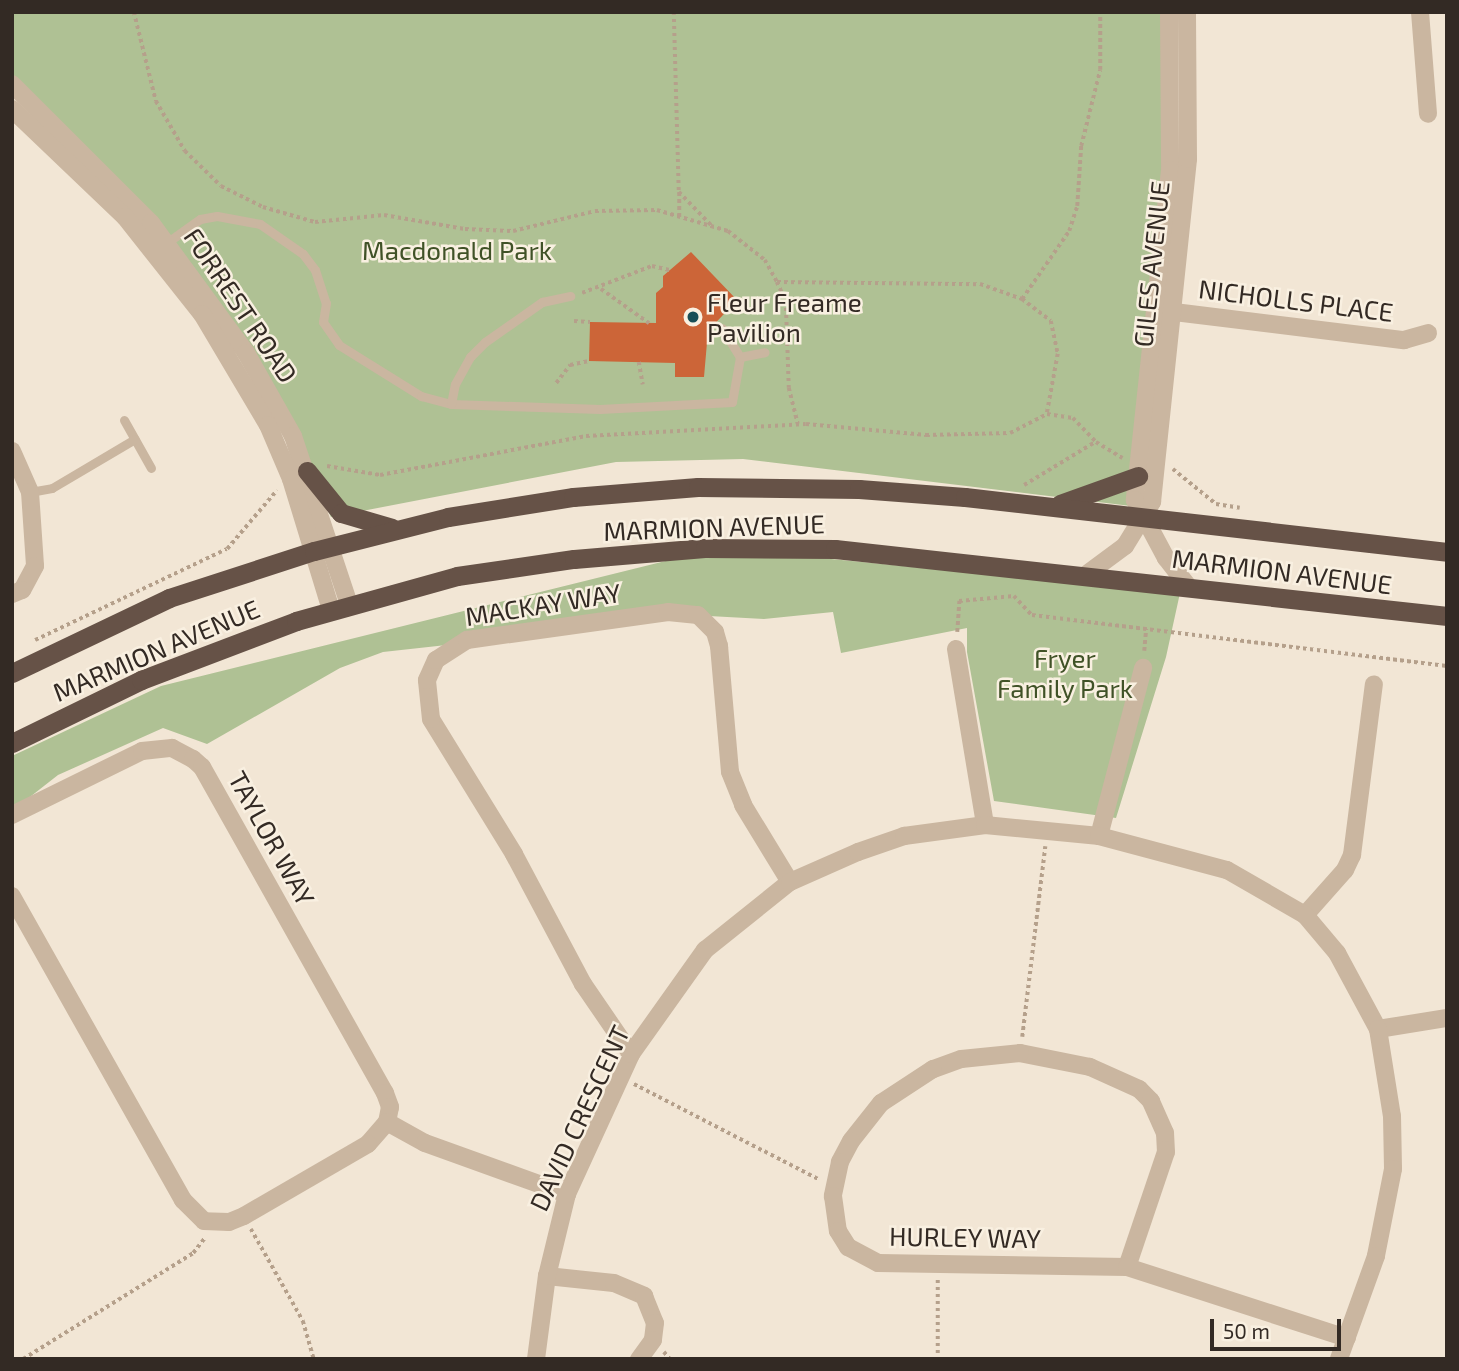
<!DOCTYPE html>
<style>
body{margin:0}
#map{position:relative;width:1459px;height:1371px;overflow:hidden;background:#f2e6d5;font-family:"Exo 2",sans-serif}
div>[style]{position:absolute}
.green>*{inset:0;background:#afc194}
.building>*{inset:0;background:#cc6538}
.path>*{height:3.5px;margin-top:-1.75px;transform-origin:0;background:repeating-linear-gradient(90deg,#b5a08b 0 3.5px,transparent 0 7px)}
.service>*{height:9px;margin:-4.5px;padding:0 4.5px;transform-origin:4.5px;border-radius:4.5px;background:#cab6a0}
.minor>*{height:18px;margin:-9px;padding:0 9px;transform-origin:9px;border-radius:9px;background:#cab6a0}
.tertiary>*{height:18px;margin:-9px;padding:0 9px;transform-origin:9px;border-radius:9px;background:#cab6a0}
.trunk>*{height:19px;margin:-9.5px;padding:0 9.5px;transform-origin:9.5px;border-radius:9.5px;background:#665247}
.dots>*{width:19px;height:19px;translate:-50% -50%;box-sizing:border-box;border:4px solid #f9f0e1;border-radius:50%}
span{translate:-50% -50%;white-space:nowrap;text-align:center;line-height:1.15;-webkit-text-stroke:5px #f9f0e1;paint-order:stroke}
.park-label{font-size:26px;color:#405227}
.street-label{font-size:26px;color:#332a24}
.poi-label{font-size:26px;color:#332a24}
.left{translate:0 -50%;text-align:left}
.frame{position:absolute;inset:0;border:14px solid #332a24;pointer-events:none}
.scale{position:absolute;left:1210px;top:1319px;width:131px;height:32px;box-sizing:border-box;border:4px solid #332a24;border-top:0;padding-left:9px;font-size:21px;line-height:24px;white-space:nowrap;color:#332a24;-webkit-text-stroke:5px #f9f0e1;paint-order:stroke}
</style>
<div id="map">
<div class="green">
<div style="clip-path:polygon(12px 12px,1164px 12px,1165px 164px,1131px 506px,743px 459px,616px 462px,331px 517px,293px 436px,151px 223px,12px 83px)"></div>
<div style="clip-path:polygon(718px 548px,1180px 593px,1166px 657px,1116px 818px,994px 801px,967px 652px,967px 628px,841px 653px,833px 612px,764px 619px,709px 616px,383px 652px,340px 668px,207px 744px,163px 728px,58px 775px,12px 811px,12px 756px,161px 686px)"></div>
</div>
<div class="building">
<div style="clip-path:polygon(691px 252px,737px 300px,708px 331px,704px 377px,675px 377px,675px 363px,589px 361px,590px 322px,656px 323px,656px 293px,663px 287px,663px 276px)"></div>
</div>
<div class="path">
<div style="left:134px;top:12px;width:92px;rotate:76.1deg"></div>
<div style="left:156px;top:101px;width:58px;rotate:59.9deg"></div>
<div style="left:185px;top:151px;width:50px;rotate:44.2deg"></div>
<div style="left:221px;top:186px;width:47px;rotate:26.6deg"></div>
<div style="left:263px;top:207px;width:54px;rotate:16.1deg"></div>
<div style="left:315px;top:222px;width:69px;rotate:-5.8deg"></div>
<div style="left:384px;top:215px;width:82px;rotate:9.8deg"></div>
<div style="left:465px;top:229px;width:48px;rotate:2.4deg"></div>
<div style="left:513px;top:231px;width:84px;rotate:-13.7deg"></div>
<div style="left:595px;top:211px;width:62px;rotate:-0.9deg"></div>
<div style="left:657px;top:210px;width:74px;rotate:16.5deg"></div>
<div style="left:728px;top:231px;width:47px;rotate:38.1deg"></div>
<div style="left:765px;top:260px;width:25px;rotate:61deg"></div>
<div style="left:777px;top:282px;width:203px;rotate:0.6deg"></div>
<div style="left:980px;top:284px;width:45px;rotate:19.7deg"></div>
<div style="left:1022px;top:299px;width:36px;rotate:37deg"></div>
<div style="left:1051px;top:321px;width:34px;rotate:78deg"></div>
<div style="left:1058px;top:354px;width:61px;rotate:100.4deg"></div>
<div style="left:674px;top:12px;width:180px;rotate:88.4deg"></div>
<div style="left:679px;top:217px;width:25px;rotate:-90deg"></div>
<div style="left:679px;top:192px;width:46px;rotate:45.9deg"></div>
<div style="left:777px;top:282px;width:21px;rotate:65deg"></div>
<div style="left:786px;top:301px;width:87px;rotate:88deg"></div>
<div style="left:789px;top:388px;width:37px;rotate:76deg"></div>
<div style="left:601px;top:289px;width:59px;rotate:35.3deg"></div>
<div style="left:582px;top:293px;width:75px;rotate:-21.1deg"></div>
<div style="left:652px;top:266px;width:18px;rotate:13deg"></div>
<div style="left:1022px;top:299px;width:83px;rotate:-55.3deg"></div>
<div style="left:1069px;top:231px;width:26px;rotate:-72deg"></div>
<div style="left:1077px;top:206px;width:60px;rotate:-86.2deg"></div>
<div style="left:1081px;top:146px;width:78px;rotate:-76deg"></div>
<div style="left:1100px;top:70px;width:58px;rotate:-90deg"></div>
<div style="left:574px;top:321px;width:16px;rotate:4deg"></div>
<div style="left:639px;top:362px;width:23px;rotate:80deg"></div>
<div style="left:556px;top:383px;width:23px;rotate:-52deg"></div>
<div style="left:570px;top:365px;width:19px;rotate:-12deg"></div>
<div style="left:327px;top:466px;width:54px;rotate:9.6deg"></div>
<div style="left:380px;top:475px;width:210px;rotate:-10.7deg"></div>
<div style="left:586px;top:436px;width:220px;rotate:-3.1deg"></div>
<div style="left:806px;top:424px;width:121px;rotate:5.2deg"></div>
<div style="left:926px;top:435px;width:84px;rotate:-1.4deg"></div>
<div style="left:1010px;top:433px;width:42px;rotate:-27.2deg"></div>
<div style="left:1047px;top:414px;width:26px;rotate:9deg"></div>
<div style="left:1073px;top:418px;width:33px;rotate:46deg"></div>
<div style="left:1096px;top:442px;width:31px;rotate:31deg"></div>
<div style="left:1173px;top:469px;width:55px;rotate:39.1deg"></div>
<div style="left:1216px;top:504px;width:24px;rotate:9deg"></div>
<div style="left:1024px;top:485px;width:83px;rotate:-31.2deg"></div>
<div style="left:957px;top:632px;width:31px;rotate:-86deg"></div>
<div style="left:959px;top:601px;width:55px;rotate:-5.2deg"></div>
<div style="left:1014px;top:596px;width:26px;rotate:47deg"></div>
<div style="left:1032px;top:615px;width:418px;rotate:7deg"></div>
<div style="left:35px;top:640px;width:212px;rotate:-25.4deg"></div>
<div style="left:227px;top:549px;width:77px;rotate:-49.7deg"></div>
<div style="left:1144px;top:651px;width:22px;rotate:-85deg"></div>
<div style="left:1022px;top:1037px;width:192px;rotate:-83.1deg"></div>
<div style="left:634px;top:1084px;width:209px;rotate:27.3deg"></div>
<div style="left:251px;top:1229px;width:106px;rotate:60.5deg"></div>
<div style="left:303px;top:1321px;width:40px;rotate:74deg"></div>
<div style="left:938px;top:1280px;width:79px;rotate:90deg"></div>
<div style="left:664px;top:1352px;width:9px;rotate:49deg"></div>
<div style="left:23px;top:1359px;width:200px;rotate:-31.9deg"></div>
<div style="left:193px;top:1253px;width:18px;rotate:-52deg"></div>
</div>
<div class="service">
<div style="left:165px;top:244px;width:43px;rotate:-35.5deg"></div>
<div style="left:200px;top:219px;width:17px;rotate:-10deg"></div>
<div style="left:217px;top:216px;width:44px;rotate:10.5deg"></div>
<div style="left:260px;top:224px;width:52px;rotate:34.9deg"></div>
<div style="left:303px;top:254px;width:20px;rotate:53deg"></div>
<div style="left:315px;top:270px;width:35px;rotate:72deg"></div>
<div style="left:326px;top:303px;width:19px;rotate:99deg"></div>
<div style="left:323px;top:322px;width:28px;rotate:55deg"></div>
<div style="left:339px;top:345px;width:97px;rotate:31.9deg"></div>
<div style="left:421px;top:396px;width:31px;rotate:15deg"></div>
<div style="left:451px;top:404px;width:149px;rotate:1.9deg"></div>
<div style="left:600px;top:409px;width:132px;rotate:-3deg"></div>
<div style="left:732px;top:402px;width:46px;rotate:-79.9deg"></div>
<div style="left:740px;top:357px;width:34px;rotate:-122deg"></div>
<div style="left:740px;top:357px;width:25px;rotate:-11deg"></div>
<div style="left:451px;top:404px;width:20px;rotate:-79deg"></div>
<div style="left:455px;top:384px;width:31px;rotate:-61deg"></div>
<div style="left:470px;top:357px;width:21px;rotate:-45deg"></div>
<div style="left:485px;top:342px;width:70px;rotate:-35.1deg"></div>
<div style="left:542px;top:302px;width:29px;rotate:-12deg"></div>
<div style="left:124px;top:420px;width:55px;rotate:60.6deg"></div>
<div style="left:30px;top:492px;width:22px;rotate:-10deg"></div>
<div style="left:52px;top:488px;width:96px;rotate:-30.6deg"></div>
</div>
<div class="minor">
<div style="left:1420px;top:12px;width:102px;rotate:85.5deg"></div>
<div style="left:1158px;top:310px;width:248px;rotate:7deg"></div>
<div style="left:1404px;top:340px;width:25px;rotate:-16deg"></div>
<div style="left:12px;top:451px;width:45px;rotate:66.3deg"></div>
<div style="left:30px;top:492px;width:74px;rotate:86.1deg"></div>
<div style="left:35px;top:566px;width:27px;rotate:118deg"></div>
<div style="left:22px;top:590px;width:11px;rotate:158deg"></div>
<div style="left:956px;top:649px;width:178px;rotate:80.6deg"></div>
<div style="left:12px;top:815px;width:145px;rotate:-26.2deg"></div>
<div style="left:142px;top:751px;width:30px;rotate:-6deg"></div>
<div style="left:172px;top:748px;width:24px;rotate:28deg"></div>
<div style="left:193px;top:759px;width:12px;rotate:42deg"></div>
<div style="left:202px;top:767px;width:374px;rotate:60.7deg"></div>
<div style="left:385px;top:1093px;width:15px;rotate:70deg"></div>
<div style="left:390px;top:1107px;width:15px;rotate:101deg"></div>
<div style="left:387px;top:1122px;width:29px;rotate:131deg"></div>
<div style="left:368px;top:1144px;width:143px;rotate:149.9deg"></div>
<div style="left:244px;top:1216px;width:16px;rotate:158deg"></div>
<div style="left:229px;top:1222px;width:25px;rotate:-178deg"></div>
<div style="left:204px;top:1221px;width:30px;rotate:-135deg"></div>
<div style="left:183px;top:1200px;width:349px;rotate:-119.4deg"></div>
<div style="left:1099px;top:836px;width:174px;rotate:-75.3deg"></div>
<div style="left:1305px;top:915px;width:60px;rotate:-48.4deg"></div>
<div style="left:1345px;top:870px;width:17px;rotate:-65deg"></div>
<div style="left:1352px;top:855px;width:172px;rotate:-82.7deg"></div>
<div style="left:1378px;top:1029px;width:70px;rotate:-9.1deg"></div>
<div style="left:631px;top:1054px;width:85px;rotate:-124.4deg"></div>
<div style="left:583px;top:984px;width:147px;rotate:-118deg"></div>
<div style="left:514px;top:854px;width:158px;rotate:-121.6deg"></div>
<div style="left:431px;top:719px;width:39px;rotate:-96deg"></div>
<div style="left:427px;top:680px;width:22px;rotate:-66deg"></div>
<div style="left:436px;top:660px;width:37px;rotate:-33deg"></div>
<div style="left:467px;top:640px;width:203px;rotate:-7.9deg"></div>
<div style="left:668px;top:612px;width:30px;rotate:6deg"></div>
<div style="left:698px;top:615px;width:24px;rotate:45deg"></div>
<div style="left:715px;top:632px;width:15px;rotate:74deg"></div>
<div style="left:719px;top:646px;width:126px;rotate:85deg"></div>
<div style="left:730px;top:772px;width:35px;rotate:68deg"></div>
<div style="left:743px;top:805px;width:90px;rotate:58.6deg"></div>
<div style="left:387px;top:1122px;width:43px;rotate:28.9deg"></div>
<div style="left:425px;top:1143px;width:151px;rotate:19.8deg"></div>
<div style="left:1127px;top:1267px;width:121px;rotate:-71.3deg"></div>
<div style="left:1166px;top:1152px;width:19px;rotate:-93deg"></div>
<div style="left:1165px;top:1133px;width:35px;rotate:-114deg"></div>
<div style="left:1151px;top:1101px;width:17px;rotate:-135deg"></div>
<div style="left:1139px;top:1089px;width:54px;rotate:-155.8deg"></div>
<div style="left:1090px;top:1067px;width:71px;rotate:-168.7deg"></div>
<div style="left:1020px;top:1053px;width:59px;rotate:174.2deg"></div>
<div style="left:961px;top:1059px;width:30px;rotate:160deg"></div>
<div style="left:933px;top:1069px;width:62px;rotate:146.8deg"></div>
<div style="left:881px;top:1103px;width:48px;rotate:128.3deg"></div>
<div style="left:851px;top:1141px;width:24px;rotate:118deg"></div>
<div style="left:840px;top:1162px;width:35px;rotate:102deg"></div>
<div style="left:833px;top:1196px;width:35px;rotate:82deg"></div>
<div style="left:838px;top:1231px;width:19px;rotate:58deg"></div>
<div style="left:848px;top:1247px;width:34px;rotate:28deg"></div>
<div style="left:878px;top:1263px;width:249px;rotate:0.9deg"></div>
<div style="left:1127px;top:1267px;width:231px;rotate:17.9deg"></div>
<div style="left:547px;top:1276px;width:67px;rotate:6deg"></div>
<div style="left:614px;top:1283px;width:33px;rotate:23deg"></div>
<div style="left:644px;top:1296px;width:29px;rotate:68deg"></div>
<div style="left:655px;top:1323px;width:17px;rotate:97deg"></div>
<div style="left:653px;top:1340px;width:24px;rotate:126deg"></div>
<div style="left:536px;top:1359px;width:84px;rotate:-82.5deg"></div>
<div style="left:547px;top:1276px;width:84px;rotate:-76.3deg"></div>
<div style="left:567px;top:1194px;width:154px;rotate:-65.4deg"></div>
<div style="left:631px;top:1054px;width:128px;rotate:-54.6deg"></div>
<div style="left:705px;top:950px;width:109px;rotate:-38.7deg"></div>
<div style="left:790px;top:882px;width:74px;rotate:-23.8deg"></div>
<div style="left:858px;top:852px;width:49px;rotate:-19.2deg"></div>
<div style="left:904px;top:836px;width:82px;rotate:-7.7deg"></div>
<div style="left:985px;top:825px;width:115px;rotate:5.5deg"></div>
<div style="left:1099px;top:836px;width:132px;rotate:14.9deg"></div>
<div style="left:1227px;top:870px;width:90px;rotate:30deg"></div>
<div style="left:1305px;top:915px;width:50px;rotate:49.9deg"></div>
<div style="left:1337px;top:953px;width:86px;rotate:61.7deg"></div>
<div style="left:1378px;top:1029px;width:88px;rotate:80.9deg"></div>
<div style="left:1392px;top:1116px;width:53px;rotate:88.9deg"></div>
<div style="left:1393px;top:1169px;width:89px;rotate:101.1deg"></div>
<div style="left:1376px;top:1256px;width:109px;rotate:109.8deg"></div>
</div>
<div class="tertiary">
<div style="left:1169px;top:12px;width:158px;rotate:89.6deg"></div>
<div style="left:1170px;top:170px;width:332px;rotate:96.1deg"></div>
<div style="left:1135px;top:500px;width:66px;rotate:61.9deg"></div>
<div style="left:1166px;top:558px;width:36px;rotate:52deg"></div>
<div style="left:12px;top:84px;width:197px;rotate:45deg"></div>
<div style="left:151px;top:223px;width:161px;rotate:53.8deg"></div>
<div style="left:246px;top:353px;width:95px;rotate:60.5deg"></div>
<div style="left:293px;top:436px;width:177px;rotate:71.6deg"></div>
<div style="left:12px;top:109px;width:156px;rotate:43.7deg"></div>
<div style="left:125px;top:217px;width:124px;rotate:51.6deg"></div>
<div style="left:202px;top:314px;width:129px;rotate:59.3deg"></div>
<div style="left:268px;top:425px;width:59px;rotate:66.9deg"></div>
<div style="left:291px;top:479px;width:137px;rotate:73deg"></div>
<div style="left:1087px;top:574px;width:47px;rotate:-36.4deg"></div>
<div style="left:1125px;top:546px;width:52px;rotate:-58.5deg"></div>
<div style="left:1152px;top:502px;width:345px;rotate:-84deg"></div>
<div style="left:1188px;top:159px;width:147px;rotate:-90.4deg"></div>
</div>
<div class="trunk">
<div style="left:307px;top:471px;width:54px;rotate:51deg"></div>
<div style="left:341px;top:513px;width:53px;rotate:16.4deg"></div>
<div style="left:1060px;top:504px;width:83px;rotate:-19.7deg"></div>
<div style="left:12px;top:673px;width:174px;rotate:-25.5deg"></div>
<div style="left:169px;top:598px;width:152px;rotate:-18deg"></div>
<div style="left:314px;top:551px;width:138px;rotate:-14.2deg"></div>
<div style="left:448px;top:517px;width:127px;rotate:-9.1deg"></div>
<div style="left:573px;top:497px;width:125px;rotate:-4.6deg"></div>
<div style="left:698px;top:487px;width:161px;rotate:0.7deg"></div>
<div style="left:859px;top:489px;width:106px;rotate:4.3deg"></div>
<div style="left:965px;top:497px;width:485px;rotate:6.5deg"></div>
<div style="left:12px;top:743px;width:144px;rotate:-26deg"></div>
<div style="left:141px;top:680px;width:166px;rotate:-20.8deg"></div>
<div style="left:296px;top:621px;width:167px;rotate:-15.6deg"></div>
<div style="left:457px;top:576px;width:118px;rotate:-8.3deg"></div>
<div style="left:574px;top:559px;width:131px;rotate:-4.8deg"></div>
<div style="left:705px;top:548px;width:130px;rotate:0.4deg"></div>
<div style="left:835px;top:549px;width:616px;rotate:6.25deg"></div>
</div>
<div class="dots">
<div style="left:693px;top:317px;background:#184e56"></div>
</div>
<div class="park-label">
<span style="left:457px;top:250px">Macdonald Park</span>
<span style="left:1065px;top:673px">Fryer<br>Family Park</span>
</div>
<div class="street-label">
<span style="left:1151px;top:264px;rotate:-84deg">GILES AVENUE</span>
<span style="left:1296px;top:300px;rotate:7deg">NICHOLLS PLACE</span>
<span style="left:241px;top:305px;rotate:56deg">FORREST ROAD</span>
<span style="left:714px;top:527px;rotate:-2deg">MARMION AVENUE</span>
<span style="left:1282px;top:571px;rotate:7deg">MARMION AVENUE</span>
<span style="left:543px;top:604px;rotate:-9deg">MACKAY WAY</span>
<span style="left:156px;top:650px;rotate:-23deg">MARMION AVENUE</span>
<span style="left:272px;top:838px;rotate:61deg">TAYLOR WAY</span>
<span style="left:579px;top:1118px;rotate:-65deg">DAVID CRESCENT</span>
<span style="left:965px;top:1237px;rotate:1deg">HURLEY WAY</span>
</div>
<div class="poi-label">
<span class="left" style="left:707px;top:317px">Fleur Freame<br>Pavilion</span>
</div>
<div class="frame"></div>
<div class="scale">50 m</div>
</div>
